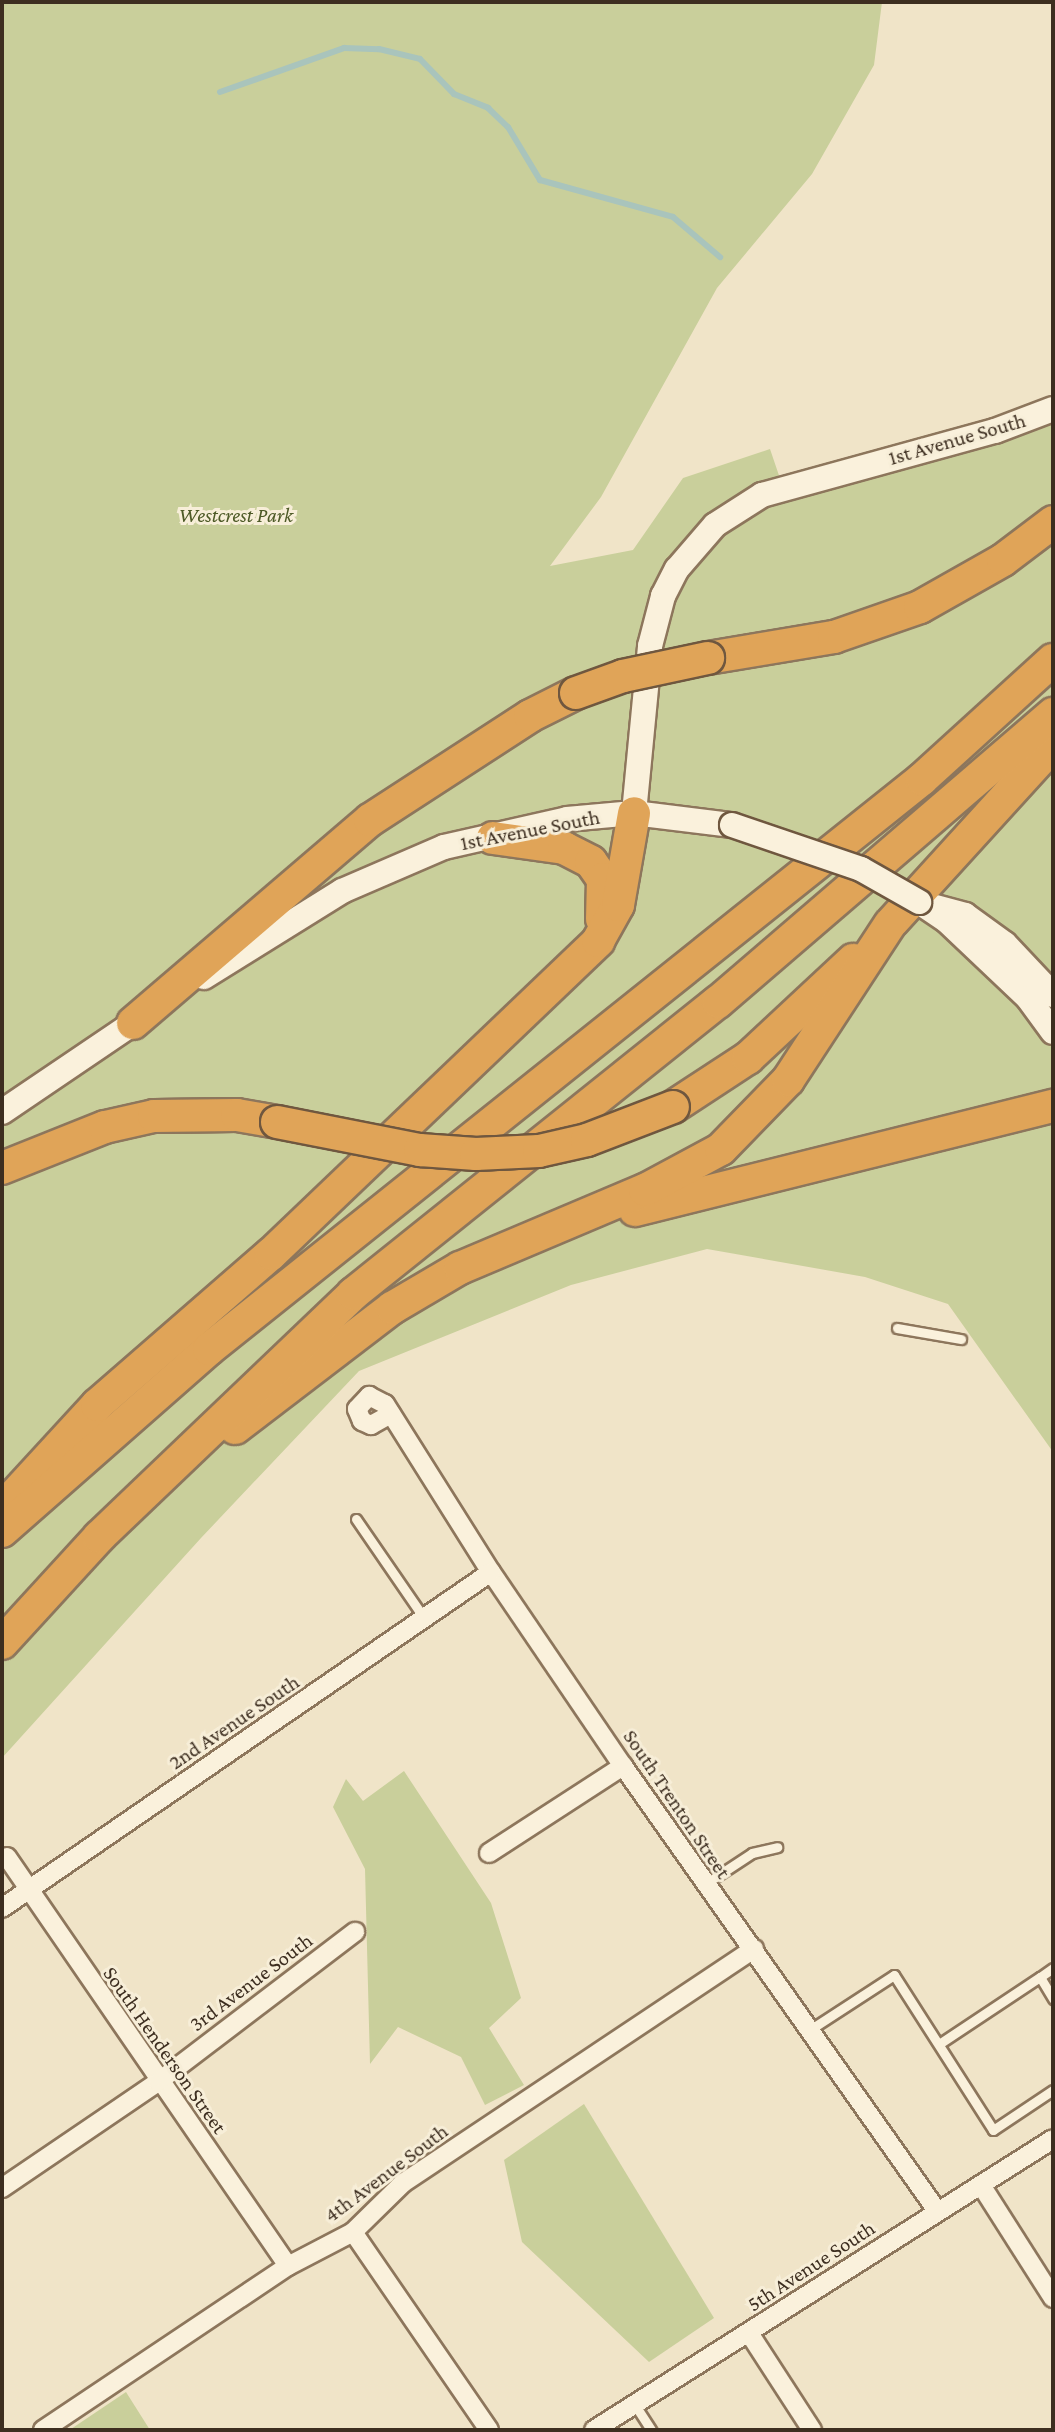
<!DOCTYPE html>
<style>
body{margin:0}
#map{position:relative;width:1055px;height:2432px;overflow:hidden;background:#f0e4c8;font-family:"Crimson Pro",serif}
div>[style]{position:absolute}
.green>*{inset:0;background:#c9cf9b}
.stream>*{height:6px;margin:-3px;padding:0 3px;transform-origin:3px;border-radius:3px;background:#a9c4bc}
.roads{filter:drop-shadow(2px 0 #8d765c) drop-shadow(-2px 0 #8d765c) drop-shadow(0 2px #8d765c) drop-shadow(0 -2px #8d765c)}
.lane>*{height:9px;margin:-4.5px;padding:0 4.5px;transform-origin:4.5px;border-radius:4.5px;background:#faf1dc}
.street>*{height:18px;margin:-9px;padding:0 9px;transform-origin:9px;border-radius:9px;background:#faf1dc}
.secondary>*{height:24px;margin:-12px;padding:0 12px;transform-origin:12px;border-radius:12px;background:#faf1dc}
.highway>*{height:32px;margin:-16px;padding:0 16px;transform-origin:16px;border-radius:16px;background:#e0a458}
.bridges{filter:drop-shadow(2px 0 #6f573f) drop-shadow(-2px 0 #6f573f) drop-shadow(0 2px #6f573f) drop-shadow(0 -2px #6f573f)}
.secondary-bridge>*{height:24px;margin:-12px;padding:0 12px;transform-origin:12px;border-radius:12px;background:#faf1dc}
.highway-bridge>*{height:32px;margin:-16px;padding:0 16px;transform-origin:16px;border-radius:16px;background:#e0a458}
span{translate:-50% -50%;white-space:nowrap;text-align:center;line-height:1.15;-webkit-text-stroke:6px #f7eed8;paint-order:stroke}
.street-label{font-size:21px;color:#3d2e20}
.park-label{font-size:21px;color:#4d5a26;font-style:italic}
.frame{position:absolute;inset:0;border:4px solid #3d2e20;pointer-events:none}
</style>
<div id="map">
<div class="green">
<div style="clip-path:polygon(2px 2px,882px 2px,874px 65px,812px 174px,717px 288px,601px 497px,550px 566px,633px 550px,683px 478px,770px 449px,788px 502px,1002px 441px,1053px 420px,1053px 1452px,948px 1304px,865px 1277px,707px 1249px,571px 1285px,359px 1371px,201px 1538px,2px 1758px)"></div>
<div style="clip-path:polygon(404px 1771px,491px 1903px,521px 1998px,489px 2028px,524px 2085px,485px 2105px,461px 2057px,398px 2027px,370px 2064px,365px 1869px,333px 1807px,346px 1779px,363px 1801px)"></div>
<div style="clip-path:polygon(584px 2104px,714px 2318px,649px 2362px,522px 2242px,504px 2160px)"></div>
<div style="clip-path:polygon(126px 2392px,150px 2430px,69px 2430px,71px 2429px)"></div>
</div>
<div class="stream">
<div style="left:220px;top:92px;width:132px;rotate:-19.5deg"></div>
<div style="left:344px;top:48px;width:35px;rotate:2deg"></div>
<div style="left:379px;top:49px;width:42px;rotate:13.7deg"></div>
<div style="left:420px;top:59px;width:49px;rotate:45.8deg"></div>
<div style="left:454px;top:94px;width:37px;rotate:22deg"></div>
<div style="left:488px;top:108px;width:28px;rotate:44deg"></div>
<div style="left:508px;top:127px;width:62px;rotate:58.9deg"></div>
<div style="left:540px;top:180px;width:138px;rotate:15.5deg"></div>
<div style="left:673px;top:217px;width:62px;rotate:40.4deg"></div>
</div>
<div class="roads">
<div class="lane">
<div style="left:897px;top:1328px;width:65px;rotate:9.8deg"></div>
<div style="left:356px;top:1519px;width:120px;rotate:55.5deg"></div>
<div style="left:705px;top:1884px;width:56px;rotate:-33.4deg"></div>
<div style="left:752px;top:1853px;width:26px;rotate:-13deg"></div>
<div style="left:1053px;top:1968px;width:16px;rotate:145deg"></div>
<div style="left:1040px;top:1977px;width:26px;rotate:59deg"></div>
<div style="left:811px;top:2029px;width:99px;rotate:-33deg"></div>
<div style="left:894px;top:1975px;width:184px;rotate:57.4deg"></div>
<div style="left:993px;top:2130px;width:72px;rotate:-33.7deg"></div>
<div style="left:939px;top:2044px;width:121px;rotate:-33.6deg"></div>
<div style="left:635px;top:2405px;width:30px;rotate:57deg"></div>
</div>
<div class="street">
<div style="left:391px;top:1414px;width:23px;rotate:151deg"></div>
<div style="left:371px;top:1425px;width:10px;rotate:-156deg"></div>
<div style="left:362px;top:1421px;width:13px;rotate:-113deg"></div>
<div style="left:357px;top:1409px;width:18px;rotate:-47deg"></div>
<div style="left:369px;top:1396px;width:18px;rotate:27deg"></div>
<div style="left:385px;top:1404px;width:199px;rotate:57.8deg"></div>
<div style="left:491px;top:1572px;width:235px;rotate:55.8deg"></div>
<div style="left:623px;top:1766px;width:546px;rotate:54.77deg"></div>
<div style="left:489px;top:1853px;width:160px;rotate:-33deg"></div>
<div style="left:7px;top:1857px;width:496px;rotate:55.5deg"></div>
<div style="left:2px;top:1908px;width:593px;rotate:-34.49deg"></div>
<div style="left:981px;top:2185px;width:134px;rotate:57.5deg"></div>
<div style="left:2px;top:2188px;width:189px;rotate:-34.2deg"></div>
<div style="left:158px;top:2082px;width:248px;rotate:-37.3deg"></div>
<div style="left:353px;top:2232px;width:240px;rotate:55.5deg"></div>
<div style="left:749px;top:2333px;width:116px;rotate:57deg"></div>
<div style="left:43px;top:2430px;width:295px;rotate:-33.8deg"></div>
<div style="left:288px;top:2266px;width:73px;rotate:-27.6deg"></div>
<div style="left:353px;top:2232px;width:70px;rotate:-44.4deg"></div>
<div style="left:403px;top:2183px;width:422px;rotate:-33.7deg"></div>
<div style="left:594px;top:2430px;width:543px;rotate:-32.37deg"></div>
</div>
<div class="secondary">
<div style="left:634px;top:813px;width:168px;rotate:-84.5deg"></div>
<div style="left:650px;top:646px;width:52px;rotate:-75.4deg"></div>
<div style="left:663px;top:596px;width:30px;rotate:-63deg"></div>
<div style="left:677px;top:569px;width:58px;rotate:-49.2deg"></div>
<div style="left:715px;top:525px;width:56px;rotate:-32.6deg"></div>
<div style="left:762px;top:495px;width:242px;rotate:-15.4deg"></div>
<div style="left:995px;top:431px;width:62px;rotate:-20.8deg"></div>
<div style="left:919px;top:902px;width:34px;rotate:34deg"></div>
<div style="left:947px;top:921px;width:112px;rotate:43.5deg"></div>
<div style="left:1028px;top:998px;width:42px;rotate:53.7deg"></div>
<div style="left:936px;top:907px;width:30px;rotate:15deg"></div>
<div style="left:965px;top:915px;width:49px;rotate:35.9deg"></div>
<div style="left:1005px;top:944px;width:70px;rotate:46.7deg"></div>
<div style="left:204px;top:977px;width:163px;rotate:-31.9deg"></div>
<div style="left:342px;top:891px;width:111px;rotate:-23.3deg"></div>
<div style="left:444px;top:847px;width:126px;rotate:-12.8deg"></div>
<div style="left:567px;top:819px;width:67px;rotate:-5.1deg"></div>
<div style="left:634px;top:813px;width:99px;rotate:7deg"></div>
<div style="left:2px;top:1112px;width:175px;rotate:-34.1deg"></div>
</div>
<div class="highway">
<div style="left:708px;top:658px;width:128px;rotate:-9.5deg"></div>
<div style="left:834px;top:637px;width:91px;rotate:-19.2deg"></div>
<div style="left:920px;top:607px;width:95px;rotate:-29.5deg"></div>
<div style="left:1003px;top:560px;width:63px;rotate:-37.2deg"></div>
<div style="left:493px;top:838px;width:72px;rotate:8deg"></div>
<div style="left:564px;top:848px;width:30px;rotate:27deg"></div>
<div style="left:591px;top:862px;width:21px;rotate:55deg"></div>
<div style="left:603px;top:879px;width:40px;rotate:91.4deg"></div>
<div style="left:893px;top:921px;width:238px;rotate:-47.7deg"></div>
<div style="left:133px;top:1023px;width:312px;rotate:-40.6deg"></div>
<div style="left:370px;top:820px;width:191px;rotate:-33deg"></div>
<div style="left:530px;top:716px;width:51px;rotate:-26.6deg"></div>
<div style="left:673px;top:1107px;width:90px;rotate:-33.2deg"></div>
<div style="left:748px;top:1058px;width:144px;rotate:-43deg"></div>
<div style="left:2px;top:1168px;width:111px;rotate:-21.7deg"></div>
<div style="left:105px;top:1127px;width:50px;rotate:-12.7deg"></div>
<div style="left:154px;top:1116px;width:83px;rotate:-0.7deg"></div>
<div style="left:237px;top:1115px;width:41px;rotate:9.9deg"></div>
<div style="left:635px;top:1210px;width:431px;rotate:-14deg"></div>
<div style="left:235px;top:1428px;width:198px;rotate:-37.4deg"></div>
<div style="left:392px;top:1308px;width:79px;rotate:-30.5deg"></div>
<div style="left:460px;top:1268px;width:201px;rotate:-22.9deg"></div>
<div style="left:645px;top:1190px;width:86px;rotate:-28.3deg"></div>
<div style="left:721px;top:1149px;width:96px;rotate:-45.8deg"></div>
<div style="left:788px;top:1080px;width:186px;rotate:-56.8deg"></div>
<div style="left:7px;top:1503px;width:133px;rotate:-47.4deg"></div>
<div style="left:97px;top:1405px;width:230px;rotate:-41deg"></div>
<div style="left:271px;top:1254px;width:453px;rotate:-43.7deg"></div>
<div style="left:598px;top:941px;width:41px;rotate:-60.9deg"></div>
<div style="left:618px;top:905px;width:93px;rotate:-80.1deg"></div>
<div style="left:2px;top:1531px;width:276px;rotate:-41.3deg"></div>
<div style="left:209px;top:1349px;width:913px;rotate:-38.64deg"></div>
<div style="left:922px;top:779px;width:177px;rotate:-42.3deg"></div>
<div style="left:2px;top:1643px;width:144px;rotate:-47.5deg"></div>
<div style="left:99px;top:1537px;width:352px;rotate:-43.7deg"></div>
<div style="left:353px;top:1294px;width:467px;rotate:-38.7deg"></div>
<div style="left:718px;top:1002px;width:442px;rotate:-40.7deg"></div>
</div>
</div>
<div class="bridges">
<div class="secondary-bridge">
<div style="left:732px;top:825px;width:136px;rotate:18.8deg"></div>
<div style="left:861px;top:869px;width:67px;rotate:29.6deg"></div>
</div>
<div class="highway-bridge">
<div style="left:576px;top:693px;width:50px;rotate:-19.9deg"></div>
<div style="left:623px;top:676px;width:87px;rotate:-12deg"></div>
<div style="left:277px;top:1122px;width:146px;rotate:11.1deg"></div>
<div style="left:420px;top:1150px;width:56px;rotate:4.1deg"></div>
<div style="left:476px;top:1154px;width:63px;rotate:-2.7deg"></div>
<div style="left:539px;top:1151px;width:49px;rotate:-12.9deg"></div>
<div style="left:587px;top:1140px;width:92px;rotate:-21deg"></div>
</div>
</div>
<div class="street-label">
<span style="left:957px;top:439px;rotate:-16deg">1st Avenue South</span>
<span style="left:530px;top:830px;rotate:-11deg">1st Avenue South</span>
<span style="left:234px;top:1722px;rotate:-34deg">2nd Avenue South</span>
<span style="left:677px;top:1804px;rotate:56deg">South Trenton Street</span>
<span style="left:251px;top:1982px;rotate:-37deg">3rd Avenue South</span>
<span style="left:165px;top:2050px;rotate:55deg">South Henderson Street</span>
<span style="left:386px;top:2173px;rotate:-37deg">4th Avenue South</span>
<span style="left:811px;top:2266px;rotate:-33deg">5th Avenue South</span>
</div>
<div class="park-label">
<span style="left:236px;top:515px">Westcrest Park</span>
</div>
<div class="frame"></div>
</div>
